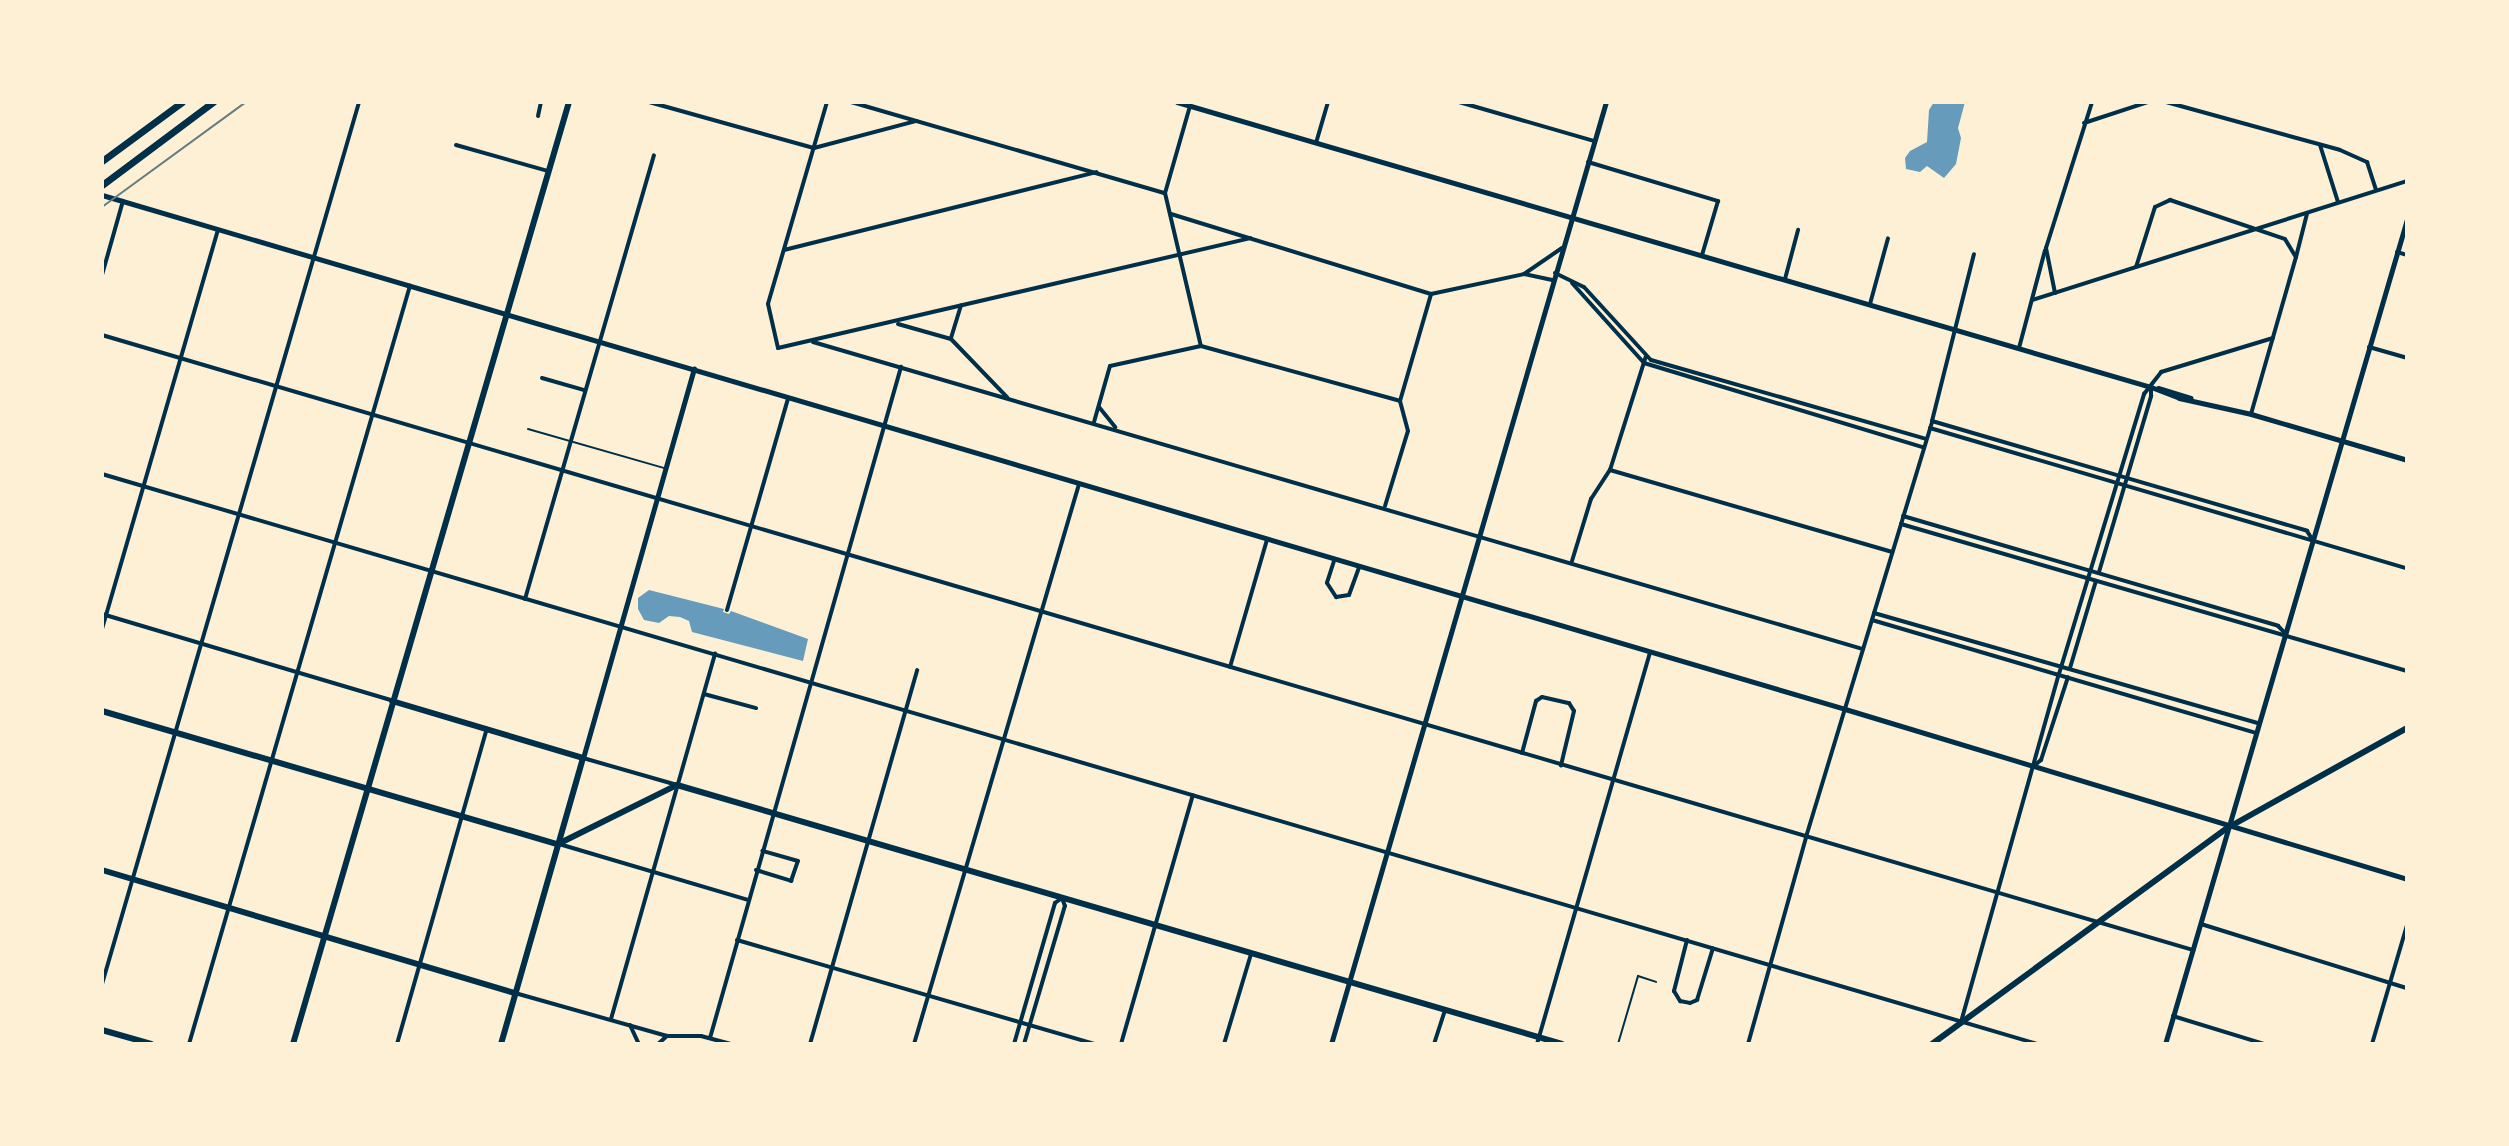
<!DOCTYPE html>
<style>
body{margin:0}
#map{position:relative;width:2509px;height:1146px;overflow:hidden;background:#fdf0d5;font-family:"DejaVu Sans",sans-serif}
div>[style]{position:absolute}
.water>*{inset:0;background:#669bbc}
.service>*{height:2px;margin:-1px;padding:0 1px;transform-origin:1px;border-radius:1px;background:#003049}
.minor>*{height:4px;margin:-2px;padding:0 2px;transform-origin:2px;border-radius:2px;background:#003049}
.tertiary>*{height:5px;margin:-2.5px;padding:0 2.5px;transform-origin:2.5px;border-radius:2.5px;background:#003049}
.secondary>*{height:6px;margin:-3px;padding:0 3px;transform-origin:3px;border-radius:3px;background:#003049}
.primary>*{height:6px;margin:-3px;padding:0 3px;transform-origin:3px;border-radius:3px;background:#003049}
.motorway>*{height:7px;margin:-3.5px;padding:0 3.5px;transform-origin:3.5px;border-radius:3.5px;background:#003049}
.rail>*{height:2px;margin:-1px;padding:0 1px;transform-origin:1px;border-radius:1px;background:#657d81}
span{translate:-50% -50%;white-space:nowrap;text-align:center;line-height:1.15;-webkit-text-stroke:6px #fdf0d5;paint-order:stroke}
.frame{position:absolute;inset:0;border:104px solid #fdf0d5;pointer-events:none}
</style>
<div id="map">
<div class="water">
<div style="clip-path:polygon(1934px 102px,1965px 102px,1958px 128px,1961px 138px,1956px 164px,1944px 178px,1927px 166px,1920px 172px,1906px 169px,1905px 158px,1910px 151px,1927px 142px,1929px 110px)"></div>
<div style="clip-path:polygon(649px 590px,724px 609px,723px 612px,729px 614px,731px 611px,808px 639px,803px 661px,692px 632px,689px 621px,680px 617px,669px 616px,659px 623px,644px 620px,638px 609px,638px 598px)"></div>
</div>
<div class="service">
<div style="left:528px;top:429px;width:141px;rotate:16deg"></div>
<div style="left:1618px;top:1044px;width:71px;rotate:-73.6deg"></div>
<div style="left:1638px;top:976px;width:19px;rotate:18deg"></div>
</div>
<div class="minor">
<div style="left:649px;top:102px;width:171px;rotate:15.6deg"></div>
<div style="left:814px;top:148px;width:106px;rotate:-14.8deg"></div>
<div style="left:827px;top:102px;width:210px;rotate:106.3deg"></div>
<div style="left:768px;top:304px;width:45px;rotate:77.2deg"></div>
<div style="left:778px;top:348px;width:485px;rotate:-13.1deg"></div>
<div style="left:851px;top:102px;width:327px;rotate:16.2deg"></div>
<div style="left:1459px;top:102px;width:141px;rotate:16.1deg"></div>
<div style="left:2166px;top:102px;width:180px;rotate:15.4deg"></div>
<div style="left:2340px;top:150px;width:30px;rotate:24deg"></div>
<div style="left:2367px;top:162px;width:29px;rotate:72deg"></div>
<div style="left:1190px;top:106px;width:91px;rotate:106deg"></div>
<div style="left:1165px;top:193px;width:157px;rotate:76.8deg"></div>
<div style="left:538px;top:116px;width:14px;rotate:-78deg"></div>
<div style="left:2084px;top:123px;width:67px;rotate:-18.2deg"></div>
<div style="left:1316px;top:143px;width:43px;rotate:-73.7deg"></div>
<div style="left:456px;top:145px;width:96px;rotate:15.8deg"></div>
<div style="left:2320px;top:145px;width:60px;rotate:72.5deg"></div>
<div style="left:1588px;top:162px;width:136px;rotate:16.7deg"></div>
<div style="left:1718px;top:201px;width:56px;rotate:106.5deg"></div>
<div style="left:1171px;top:214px;width:272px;rotate:17.1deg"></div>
<div style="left:1431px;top:294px;width:95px;rotate:-12.1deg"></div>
<div style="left:1524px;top:274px;width:30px;rotate:12deg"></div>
<div style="left:784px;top:250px;width:322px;rotate:-14deg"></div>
<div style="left:2397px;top:252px;width:10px;rotate:17deg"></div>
<div style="left:2296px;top:257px;width:44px;rotate:-75.7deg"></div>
<div style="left:2136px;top:267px;width:63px;rotate:-72.4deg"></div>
<div style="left:2155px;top:207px;width:17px;rotate:-25deg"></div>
<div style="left:2170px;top:200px;width:121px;rotate:18.7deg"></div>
<div style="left:2285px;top:239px;width:21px;rotate:59deg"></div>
<div style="left:2296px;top:257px;width:163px;rotate:106deg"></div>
<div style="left:1555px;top:273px;width:32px;rotate:26deg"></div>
<div style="left:1584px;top:287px;width:99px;rotate:47.5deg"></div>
<div style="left:1651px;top:360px;width:286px;rotate:16deg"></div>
<div style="left:1524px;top:274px;width:46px;rotate:-34.4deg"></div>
<div style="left:102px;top:275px;width:77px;rotate:-74.2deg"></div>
<div style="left:1785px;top:279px;width:51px;rotate:-75.1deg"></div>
<div style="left:1572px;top:283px;width:108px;rotate:48deg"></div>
<div style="left:1644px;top:363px;width:291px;rotate:16.8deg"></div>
<div style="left:2055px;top:293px;width:46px;rotate:-101.3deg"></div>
<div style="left:2046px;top:248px;width:153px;rotate:-72.5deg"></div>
<div style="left:2032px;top:300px;width:393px;rotate:-17.6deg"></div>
<div style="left:1870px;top:304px;width:68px;rotate:-74.7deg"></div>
<div style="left:898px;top:324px;width:55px;rotate:15.8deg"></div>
<div style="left:951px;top:339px;width:81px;rotate:46deg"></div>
<div style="left:102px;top:335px;width:2180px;rotate:16.39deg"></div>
<div style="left:951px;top:338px;width:34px;rotate:-73deg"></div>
<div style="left:813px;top:342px;width:1094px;rotate:16.3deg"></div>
<div style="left:2369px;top:347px;width:40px;rotate:16deg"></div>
<div style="left:2019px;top:348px;width:101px;rotate:-75.1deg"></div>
<div style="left:542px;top:378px;width:44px;rotate:15.9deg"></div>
<div style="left:1099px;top:407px;width:26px;rotate:51deg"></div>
<div style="left:1932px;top:421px;width:391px;rotate:16.3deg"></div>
<div style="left:2307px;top:531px;width:9px;rotate:58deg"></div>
<div style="left:1094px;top:422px;width:58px;rotate:-74.1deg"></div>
<div style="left:1110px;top:366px;width:93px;rotate:-12.4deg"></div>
<div style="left:1201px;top:346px;width:206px;rotate:15.4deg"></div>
<div style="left:1930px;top:428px;width:497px;rotate:16.4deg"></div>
<div style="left:1610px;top:470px;width:294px;rotate:16.2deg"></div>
<div style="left:102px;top:474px;width:2017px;rotate:16.41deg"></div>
<div style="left:1385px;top:506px;width:78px;rotate:-73deg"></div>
<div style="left:1408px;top:431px;width:31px;rotate:-105deg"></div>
<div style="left:1400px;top:401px;width:111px;rotate:-73.8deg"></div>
<div style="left:1903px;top:516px;width:391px;rotate:16.3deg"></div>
<div style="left:2278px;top:626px;width:8px;rotate:45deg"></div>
<div style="left:1901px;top:524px;width:527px;rotate:16.2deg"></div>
<div style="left:1334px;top:561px;width:23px;rotate:108deg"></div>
<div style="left:1327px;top:583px;width:17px;rotate:57deg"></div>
<div style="left:1336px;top:597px;width:13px;rotate:-9deg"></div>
<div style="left:1349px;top:595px;width:29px;rotate:-70deg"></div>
<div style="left:1572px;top:561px;width:65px;rotate:-73deg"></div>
<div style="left:1591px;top:499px;width:35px;rotate:-57deg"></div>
<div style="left:1610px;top:470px;width:120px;rotate:-72.5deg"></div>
<div style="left:2099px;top:572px;width:184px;rotate:-73.5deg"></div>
<div style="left:2151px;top:396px;width:9px;rotate:-90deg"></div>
<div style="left:525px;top:599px;width:462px;rotate:-73.8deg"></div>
<div style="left:727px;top:610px;width:220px;rotate:-73.9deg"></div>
<div style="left:1874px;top:613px;width:399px;rotate:16deg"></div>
<div style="left:102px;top:614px;width:302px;rotate:16.6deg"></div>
<div style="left:1872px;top:620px;width:400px;rotate:16.4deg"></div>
<div style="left:102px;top:629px;width:416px;rotate:-73.8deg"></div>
<div style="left:1230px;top:667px;width:132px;rotate:-73.8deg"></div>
<div style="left:2070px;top:668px;width:91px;rotate:-73.4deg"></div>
<div style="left:704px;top:694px;width:54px;rotate:15.1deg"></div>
<div style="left:1522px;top:753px;width:54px;rotate:-74.9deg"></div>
<div style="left:1536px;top:701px;width:7px;rotate:-34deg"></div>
<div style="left:1542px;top:697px;width:28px;rotate:13deg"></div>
<div style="left:1569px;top:703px;width:9px;rotate:58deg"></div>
<div style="left:1574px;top:711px;width:56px;rotate:103.5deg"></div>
<div style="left:583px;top:758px;width:98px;rotate:16deg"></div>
<div style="left:2035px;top:765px;width:8px;rotate:-40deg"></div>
<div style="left:2041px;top:760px;width:87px;rotate:-72deg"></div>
<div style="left:559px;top:844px;width:197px;rotate:16.5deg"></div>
<div style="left:756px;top:870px;width:37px;rotate:17deg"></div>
<div style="left:791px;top:881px;width:21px;rotate:-71deg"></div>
<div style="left:798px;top:861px;width:37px;rotate:-164deg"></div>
<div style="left:2201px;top:924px;width:216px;rotate:17.3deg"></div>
<div style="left:737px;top:940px;width:373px;rotate:16.2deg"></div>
<div style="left:1687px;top:940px;width:53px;rotate:104.3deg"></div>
<div style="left:1674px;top:991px;width:12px;rotate:59deg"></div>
<div style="left:1680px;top:1001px;width:10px;rotate:11deg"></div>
<div style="left:1690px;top:1003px;width:8px;rotate:-23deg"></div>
<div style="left:1697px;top:1000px;width:54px;rotate:-72.9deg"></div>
<div style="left:102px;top:984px;width:919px;rotate:-73.75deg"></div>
<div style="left:515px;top:993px;width:158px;rotate:15.8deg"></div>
<div style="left:667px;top:1036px;width:34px"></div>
<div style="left:701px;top:1036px;width:30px;rotate:15deg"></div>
<div style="left:2173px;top:1016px;width:95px;rotate:17.1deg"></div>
<div style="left:611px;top:1019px;width:380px;rotate:-74.1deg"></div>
<div style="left:1961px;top:1022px;width:362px;rotate:-74.3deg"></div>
<div style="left:2059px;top:674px;width:293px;rotate:-73.1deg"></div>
<div style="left:2144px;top:394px;width:28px;rotate:-52deg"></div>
<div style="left:2161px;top:372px;width:117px;rotate:-16.9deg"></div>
<div style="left:630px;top:1025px;width:21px;rotate:65deg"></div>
<div style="left:710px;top:1038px;width:698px;rotate:-74.11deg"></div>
<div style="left:189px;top:1044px;width:790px;rotate:-73.75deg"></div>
<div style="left:397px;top:1044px;width:328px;rotate:-74.1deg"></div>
<div style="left:658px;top:1044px;width:12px;rotate:-42deg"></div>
<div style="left:810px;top:1044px;width:389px;rotate:-74deg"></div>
<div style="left:914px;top:1044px;width:584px;rotate:-73.58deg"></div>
<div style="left:1014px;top:1044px;width:147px;rotate:-73.8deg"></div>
<div style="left:1055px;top:903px;width:9px;rotate:-36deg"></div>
<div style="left:1024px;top:1044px;width:144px;rotate:-73.5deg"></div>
<div style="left:1065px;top:906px;width:9px;rotate:-111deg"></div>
<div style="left:1121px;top:1044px;width:259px;rotate:-73.9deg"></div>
<div style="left:1224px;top:1044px;width:94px;rotate:-73.3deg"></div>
<div style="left:1434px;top:1044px;width:36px;rotate:-72deg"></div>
<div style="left:1537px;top:1044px;width:408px;rotate:-73.9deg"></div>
<div style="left:1748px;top:1044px;width:215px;rotate:-74.3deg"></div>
<div style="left:1806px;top:837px;width:435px;rotate:-73.1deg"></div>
<div style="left:1932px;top:421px;width:172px;rotate:-75.9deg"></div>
<div style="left:2372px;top:1044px;width:124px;rotate:-73.6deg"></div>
</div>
<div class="tertiary">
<div style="left:1177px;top:102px;width:1015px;rotate:16.31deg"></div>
<div style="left:2151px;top:387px;width:30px;rotate:21deg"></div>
<div style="left:2179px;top:398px;width:74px;rotate:12.5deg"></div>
<div style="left:2251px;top:414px;width:163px;rotate:16.4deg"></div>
<div style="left:102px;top:195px;width:1817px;rotate:16.43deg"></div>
<div style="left:1845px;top:709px;width:587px;rotate:16.83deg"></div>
<div style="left:2158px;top:388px;width:34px;rotate:17deg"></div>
<div style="left:583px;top:758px;width:405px;rotate:-74.1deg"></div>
<div style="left:1331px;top:1044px;width:981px;rotate:-73.73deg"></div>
<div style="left:2165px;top:1044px;width:860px;rotate:-73.65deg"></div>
</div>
<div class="secondary">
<div style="left:392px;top:701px;width:199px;rotate:16.6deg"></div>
<div style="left:583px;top:758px;width:298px;rotate:106deg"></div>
<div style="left:102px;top:711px;width:475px;rotate:16.3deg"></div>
<div style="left:558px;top:844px;width:133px;rotate:-26.4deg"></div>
<div style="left:677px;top:785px;width:922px;rotate:16.31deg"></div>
<div style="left:102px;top:870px;width:431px;rotate:16.6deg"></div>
<div style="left:293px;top:1044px;width:982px;rotate:-73.67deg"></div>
<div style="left:1932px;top:1044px;width:368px;rotate:-36.2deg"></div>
<div style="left:2229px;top:827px;width:204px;rotate:-29.1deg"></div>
</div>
<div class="primary">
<div style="left:102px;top:1030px;width:51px;rotate:15.9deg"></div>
</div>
<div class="motorway">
<div style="left:102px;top:161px;width:99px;rotate:-36.4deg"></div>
<div style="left:102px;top:185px;width:139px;rotate:-36.8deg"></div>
</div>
<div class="rail">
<div style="left:102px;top:207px;width:178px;rotate:-36.1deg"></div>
</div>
<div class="frame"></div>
</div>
